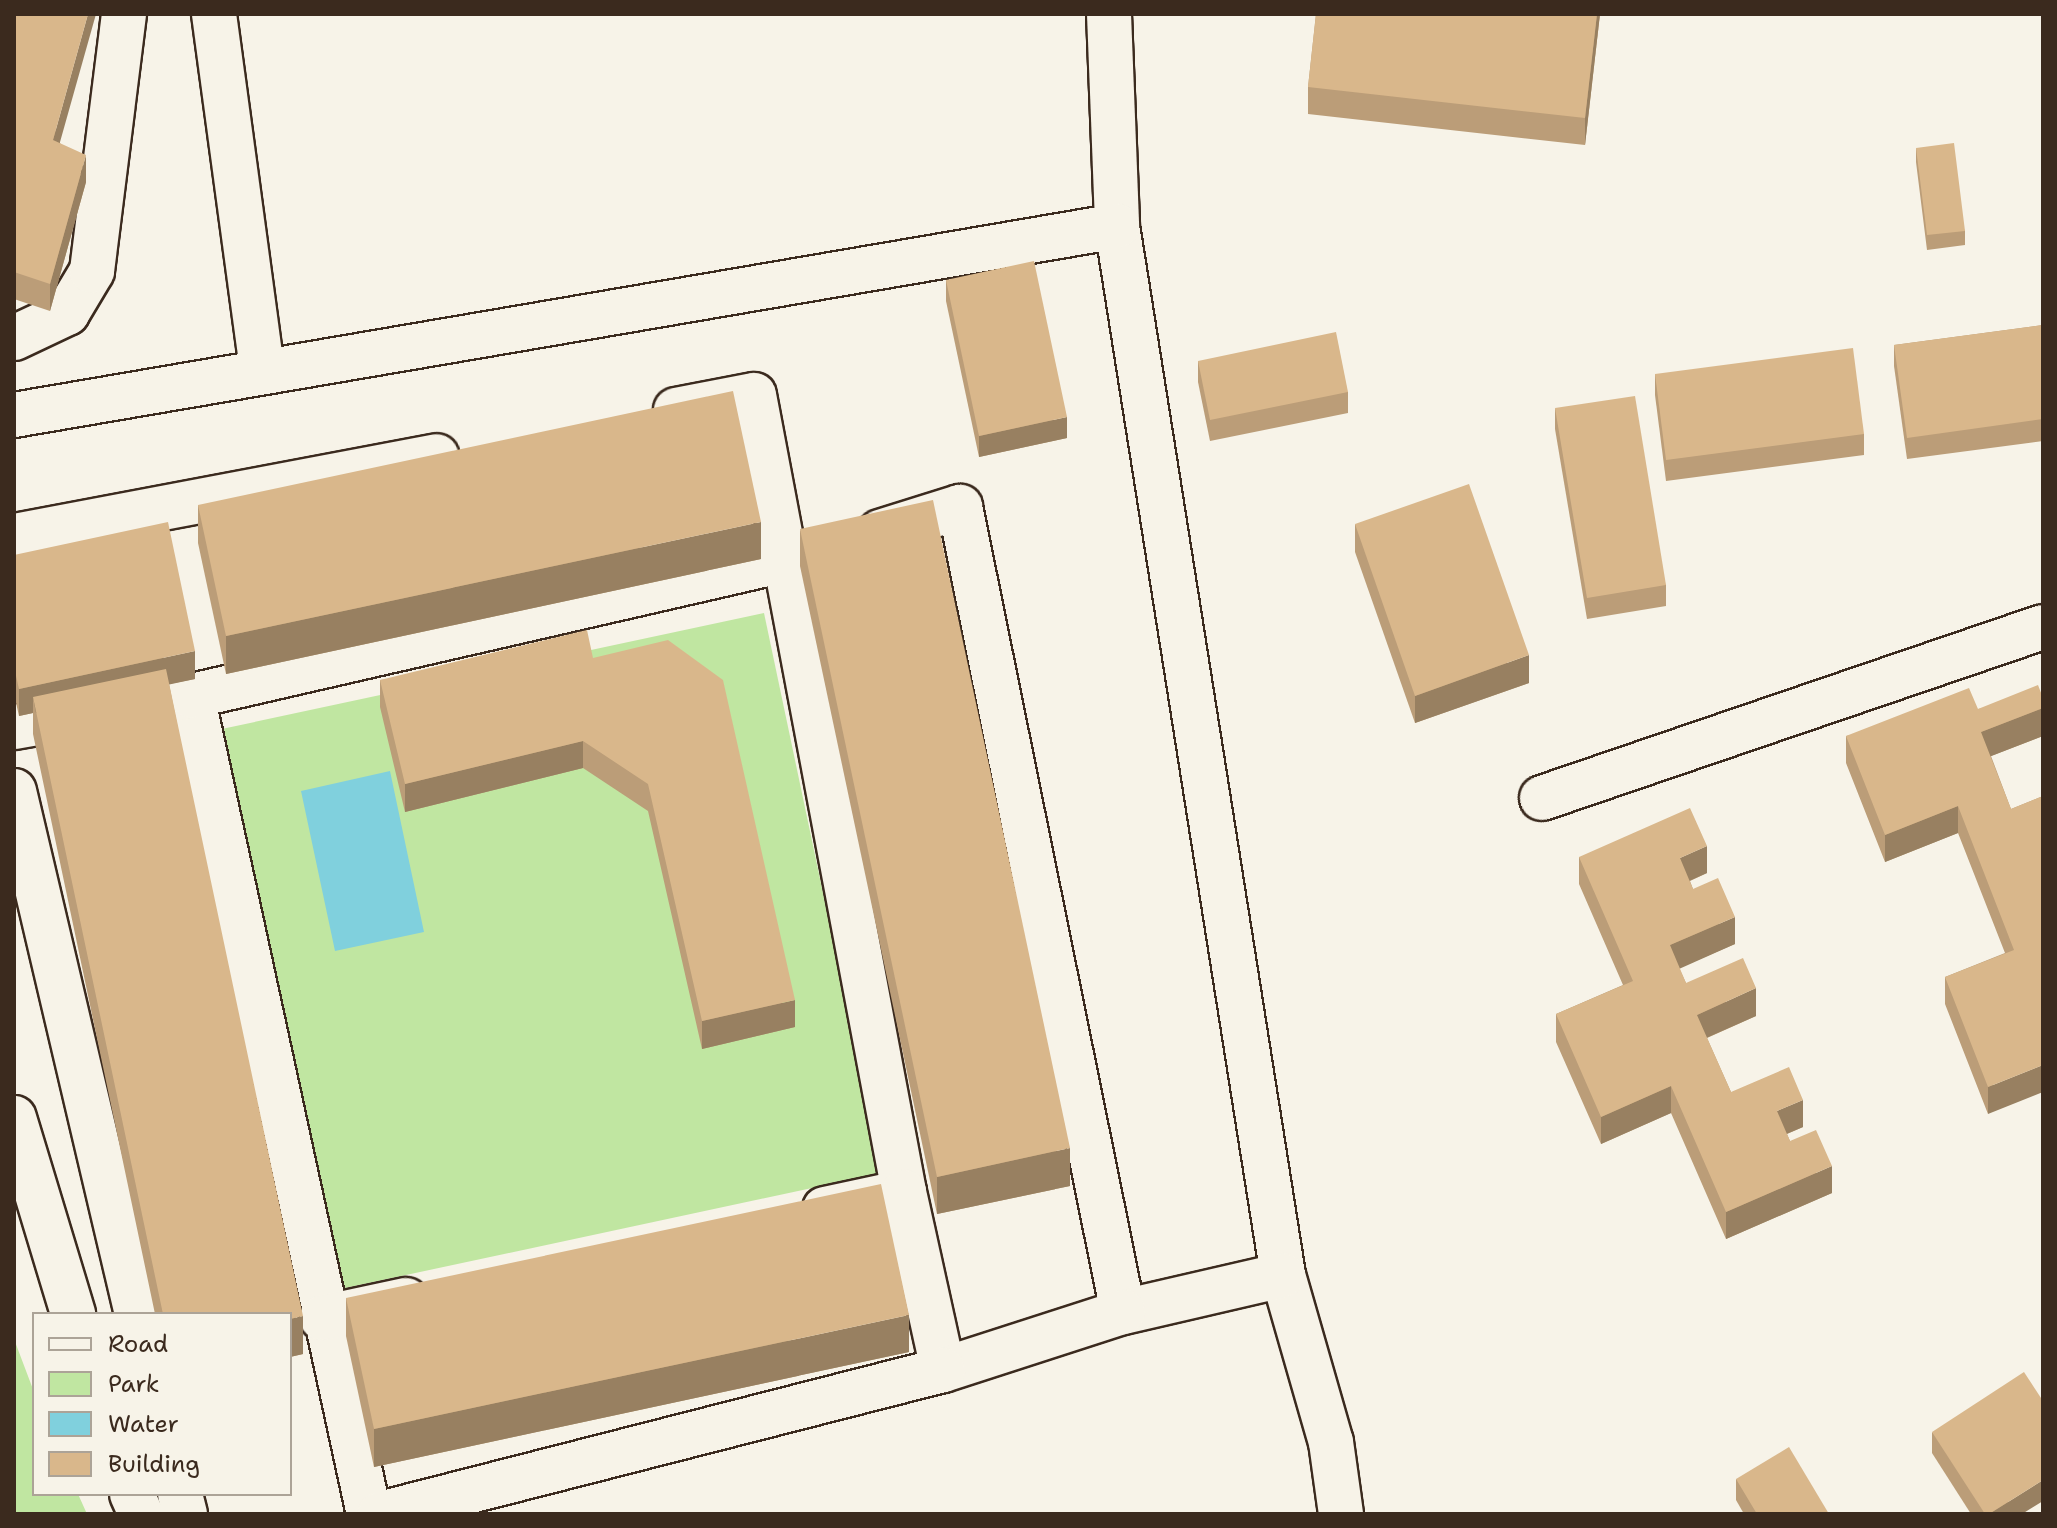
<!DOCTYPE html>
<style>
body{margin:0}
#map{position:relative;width:2057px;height:1528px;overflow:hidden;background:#f7f3e8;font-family:"Shantell Sans",sans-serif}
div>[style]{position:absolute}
.green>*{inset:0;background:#c0e6a1}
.water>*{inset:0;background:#80d0dd}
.roads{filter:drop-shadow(2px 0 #3b2a1e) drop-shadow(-2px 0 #3b2a1e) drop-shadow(0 2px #3b2a1e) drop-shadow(0 -2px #3b2a1e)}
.minor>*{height:44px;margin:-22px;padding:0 22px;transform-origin:22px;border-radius:22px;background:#f7f3e8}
.wall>*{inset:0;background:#bb9d78}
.shaded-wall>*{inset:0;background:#988061}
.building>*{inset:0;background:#d9b78b}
span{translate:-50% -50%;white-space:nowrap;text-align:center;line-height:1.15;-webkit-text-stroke:6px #f7f3e8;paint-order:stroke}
.frame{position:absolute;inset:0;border:16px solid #3b2a1e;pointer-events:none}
.legend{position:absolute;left:32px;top:1312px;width:260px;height:184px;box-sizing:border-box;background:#f7f3e8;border:2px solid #aca397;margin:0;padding:10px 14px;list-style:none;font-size:24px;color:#3b2a1e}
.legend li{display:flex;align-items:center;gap:16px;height:40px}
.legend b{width:40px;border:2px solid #aca397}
</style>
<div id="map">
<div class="green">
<div style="clip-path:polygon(764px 613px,882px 1173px,336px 1290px,217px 730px)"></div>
<div style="clip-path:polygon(14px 1339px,34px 1392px,34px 1494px,78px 1494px,87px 1514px,14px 1514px)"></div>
</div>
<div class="water">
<div style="clip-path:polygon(390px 771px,424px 932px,335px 951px,301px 791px)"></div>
</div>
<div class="roads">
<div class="minor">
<div style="left:214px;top:14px;width:357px;rotate:82.3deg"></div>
<div style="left:1109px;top:14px;width:212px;rotate:87.8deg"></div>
<div style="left:1117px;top:226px;width:1062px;rotate:81.01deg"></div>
<div style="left:1283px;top:1275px;width:174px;rotate:74deg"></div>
<div style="left:1331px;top:1442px;width:73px;rotate:82.1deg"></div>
<div style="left:14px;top:338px;width:59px;rotate:-25.3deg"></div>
<div style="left:67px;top:313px;width:49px;rotate:-59.2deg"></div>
<div style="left:92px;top:271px;width:259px;rotate:-82.9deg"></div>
<div style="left:676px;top:410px;width:79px;rotate:-10.9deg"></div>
<div style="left:754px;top:395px;width:811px;rotate:79.34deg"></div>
<div style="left:904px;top:1192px;width:81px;rotate:167.9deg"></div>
<div style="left:14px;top:415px;width:1119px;rotate:-9.72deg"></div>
<div style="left:880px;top:532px;width:84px;rotate:-17.4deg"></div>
<div style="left:960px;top:507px;width:821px;rotate:78.55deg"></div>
<div style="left:1123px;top:1312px;width:164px;rotate:-13deg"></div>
<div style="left:14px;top:536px;width:430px;rotate:-10.7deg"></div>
<div style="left:192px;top:696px;width:837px;rotate:77.79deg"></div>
<div style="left:14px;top:727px;width:181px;rotate:-9.9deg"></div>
<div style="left:192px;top:696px;width:634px;rotate:-12.94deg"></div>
<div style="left:14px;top:791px;width:537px;rotate:76.77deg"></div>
<div style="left:1542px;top:798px;width:529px;rotate:-18.85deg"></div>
<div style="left:14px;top:1118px;width:205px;rotate:73.2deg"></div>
<div style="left:904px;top:1192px;width:182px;rotate:77.6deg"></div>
<div style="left:943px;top:1370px;width:189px;rotate:-17.9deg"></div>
<div style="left:322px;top:1318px;width:86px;rotate:-12.1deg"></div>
<div style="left:132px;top:1494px;width:22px;rotate:66deg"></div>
<div style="left:180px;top:1494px;width:21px;rotate:76deg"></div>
<div style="left:380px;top:1514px;width:581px;rotate:-14.35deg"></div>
</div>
</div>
<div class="wall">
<div style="clip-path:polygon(14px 14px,60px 143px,86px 182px,50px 311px,14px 299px)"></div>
<div style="clip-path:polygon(1316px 14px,1600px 14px,1585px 145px,1308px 114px,1308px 87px)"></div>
<div style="clip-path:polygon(1916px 148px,1965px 231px,1965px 245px,1927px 250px,1916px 162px)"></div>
<div style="clip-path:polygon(946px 280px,1067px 438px,979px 457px,946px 301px)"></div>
<div style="clip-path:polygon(2043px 325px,2043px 441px,1907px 459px,1894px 366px,1894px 345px)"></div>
<div style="clip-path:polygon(1198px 361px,1348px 392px,1348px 413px,1210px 441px,1198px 382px)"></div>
<div style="clip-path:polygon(1655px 374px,1864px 434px,1864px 455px,1666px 481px,1655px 395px)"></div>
<div style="clip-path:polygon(1555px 408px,1666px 585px,1666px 606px,1587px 619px,1555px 429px)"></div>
<div style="clip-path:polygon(198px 505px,761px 559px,226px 674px,198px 543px)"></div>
<div style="clip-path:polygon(1355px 524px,1529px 683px,1415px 723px,1355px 552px)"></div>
<div style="clip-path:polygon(800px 529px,1070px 1186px,937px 1214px,800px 566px)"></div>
<div style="clip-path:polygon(14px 555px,195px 679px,169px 684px,303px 1354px,290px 1357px,290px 1314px,155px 1314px,33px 734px,33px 713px,19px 716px,14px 694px)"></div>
<div style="clip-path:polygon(593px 658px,795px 1027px,702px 1049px,648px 811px,583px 768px,405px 812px,380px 707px,380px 680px)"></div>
<div style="clip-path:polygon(2043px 698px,2043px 736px,1991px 756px,2011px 809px,2043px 796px,1988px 1114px,1945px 1004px,1945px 977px,2005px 953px,1958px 833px,1885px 862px,1846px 763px,1846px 736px,1978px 709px)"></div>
<div style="clip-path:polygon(1579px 857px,1707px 873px,1690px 881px,1693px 889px,1735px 944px,1679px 968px,1686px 983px,1756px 1016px,1707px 1038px,1731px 1092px,1803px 1127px,1787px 1134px,1790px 1141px,1832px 1193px,1726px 1239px,1671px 1113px,1601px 1144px,1556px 1042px,1556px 1014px,1623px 985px,1579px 884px)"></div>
<div style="clip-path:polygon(346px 1298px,909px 1352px,374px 1467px,346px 1336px)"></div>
<div style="clip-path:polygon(1932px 1432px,2022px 1514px,1971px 1514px,1932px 1453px)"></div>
<div style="clip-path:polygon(1736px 1479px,1829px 1514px,1744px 1514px,1736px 1500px)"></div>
</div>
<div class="shaded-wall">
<div style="clip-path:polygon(88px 14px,96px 14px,53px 167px,53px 140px)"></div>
<div style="clip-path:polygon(1597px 14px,1600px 14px,1585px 145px,1585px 118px)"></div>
<div style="clip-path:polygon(86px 155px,86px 182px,50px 311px,50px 284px)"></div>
<div style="clip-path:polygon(1067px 417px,1067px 438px,979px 457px,979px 436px)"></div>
<div style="clip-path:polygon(761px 522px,761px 559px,226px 674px,226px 636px)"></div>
<div style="clip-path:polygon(195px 651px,195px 679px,36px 713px,33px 697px,33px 713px,19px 716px,19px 689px)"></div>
<div style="clip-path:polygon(1529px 655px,1529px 683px,1415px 723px,1415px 696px)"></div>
<div style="clip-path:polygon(2043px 708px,2043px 736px,1981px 760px,1981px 732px)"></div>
<div style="clip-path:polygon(583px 741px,583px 768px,405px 812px,405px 784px)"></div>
<div style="clip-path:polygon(1958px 806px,1958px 833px,1885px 862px,1885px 835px)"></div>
<div style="clip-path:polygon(1707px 846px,1707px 873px,1680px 885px,1680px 858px)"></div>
<div style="clip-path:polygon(1735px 917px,1735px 944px,1670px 973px,1670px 945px)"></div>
<div style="clip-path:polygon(1756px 988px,1756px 1016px,1697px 1042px,1697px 1015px)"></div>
<div style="clip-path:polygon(795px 1000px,795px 1027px,702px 1049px,702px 1021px)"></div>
<div style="clip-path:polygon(2043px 1065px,2043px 1092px,1988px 1114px,1988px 1087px)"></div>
<div style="clip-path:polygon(1671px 1086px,1671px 1113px,1601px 1144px,1601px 1117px)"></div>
<div style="clip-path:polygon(1803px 1100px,1803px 1127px,1777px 1138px,1777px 1111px)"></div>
<div style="clip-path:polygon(1070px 1148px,1070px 1186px,937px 1214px,937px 1177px)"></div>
<div style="clip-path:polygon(1832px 1166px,1832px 1193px,1726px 1239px,1726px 1212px)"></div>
<div style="clip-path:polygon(909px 1315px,909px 1352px,374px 1467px,374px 1429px)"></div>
<div style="clip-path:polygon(303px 1316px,303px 1354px,290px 1357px,290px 1319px)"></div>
<div style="clip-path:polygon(2043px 1480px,2043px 1501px,2022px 1514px,1989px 1514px)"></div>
</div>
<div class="building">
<div style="clip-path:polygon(14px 14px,88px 14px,53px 140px,86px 155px,50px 284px,14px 272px)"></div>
<div style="clip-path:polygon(1316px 14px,1597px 14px,1585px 118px,1308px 87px)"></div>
<div style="clip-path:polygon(1954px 143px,1965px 231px,1927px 235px,1916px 148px)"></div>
<div style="clip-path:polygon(1034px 261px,1067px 417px,979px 436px,946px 280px)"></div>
<div style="clip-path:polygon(2043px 325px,2043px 419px,1907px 438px,1894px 345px)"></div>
<div style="clip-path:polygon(1336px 332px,1348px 392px,1210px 420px,1198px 361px)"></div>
<div style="clip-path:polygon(1853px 348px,1864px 434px,1666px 460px,1655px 374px)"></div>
<div style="clip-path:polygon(733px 391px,761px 522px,226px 636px,198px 505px)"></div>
<div style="clip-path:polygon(1635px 396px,1666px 585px,1587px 598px,1555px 408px)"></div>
<div style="clip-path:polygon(1469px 484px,1529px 655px,1415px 696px,1355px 524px)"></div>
<div style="clip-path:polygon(933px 500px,1070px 1148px,937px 1177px,800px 529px)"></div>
<div style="clip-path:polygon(168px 522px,195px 651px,19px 689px,14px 667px,14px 555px)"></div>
<div style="clip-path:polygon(587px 630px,593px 658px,668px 640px,723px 680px,795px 1000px,702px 1021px,648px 784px,583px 741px,405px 784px,380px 680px)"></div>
<div style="clip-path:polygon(166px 669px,303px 1316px,290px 1319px,290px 1314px,163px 1314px,33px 697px)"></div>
<div style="clip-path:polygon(2038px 685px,2043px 698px,2043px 708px,1981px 732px,2011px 809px,2043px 796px,2043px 1065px,1988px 1087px,1945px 977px,2014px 950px,1958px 806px,1885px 835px,1846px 736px,1969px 688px,1978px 709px)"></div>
<div style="clip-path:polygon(1690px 808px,1707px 846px,1680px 858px,1693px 889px,1718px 878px,1735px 917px,1670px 945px,1686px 983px,1743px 958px,1756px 988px,1697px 1015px,1731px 1092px,1789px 1067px,1803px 1100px,1777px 1111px,1790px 1141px,1816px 1130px,1832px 1166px,1726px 1212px,1671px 1086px,1601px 1117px,1556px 1014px,1633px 981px,1579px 857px)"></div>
<div style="clip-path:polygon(881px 1184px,909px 1315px,374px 1429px,346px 1298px)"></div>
<div style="clip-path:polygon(2024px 1372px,2043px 1401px,2043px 1480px,1989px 1514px,1985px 1514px,1932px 1432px)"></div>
<div style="clip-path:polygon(1789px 1447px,1829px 1514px,1757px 1514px,1736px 1479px)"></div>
</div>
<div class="frame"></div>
<ul class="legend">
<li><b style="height:10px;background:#f7f3e8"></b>Road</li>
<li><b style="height:22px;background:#c0e6a1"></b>Park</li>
<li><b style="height:22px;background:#80d0dd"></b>Water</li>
<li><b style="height:22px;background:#d9b78b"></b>Building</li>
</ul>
</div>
